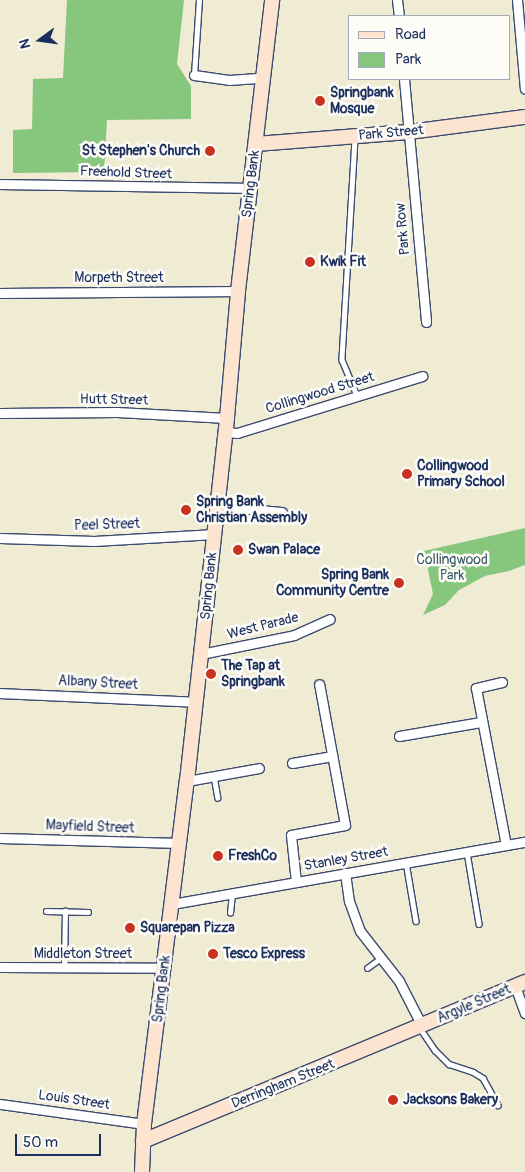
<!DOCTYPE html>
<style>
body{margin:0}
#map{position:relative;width:525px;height:1172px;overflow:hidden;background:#f0ebd3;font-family:Pangolin,sans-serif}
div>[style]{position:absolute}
.green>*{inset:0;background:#87c67d}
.roads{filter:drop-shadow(1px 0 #3b4b70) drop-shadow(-1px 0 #3b4b70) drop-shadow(0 1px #3b4b70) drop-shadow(0 -1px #3b4b70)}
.lane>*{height:4.5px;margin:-2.25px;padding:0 2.25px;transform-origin:2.25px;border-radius:2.25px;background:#fff}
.street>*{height:9px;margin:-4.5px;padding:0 4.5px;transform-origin:4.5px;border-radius:4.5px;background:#fff}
.secondary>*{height:14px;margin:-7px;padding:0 7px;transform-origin:7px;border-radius:7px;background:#fde4d1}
.dots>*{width:14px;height:14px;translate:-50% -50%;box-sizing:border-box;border:2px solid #fdfcf7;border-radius:50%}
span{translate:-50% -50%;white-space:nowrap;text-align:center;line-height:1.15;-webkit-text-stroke:5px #fdfcf7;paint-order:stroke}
.poi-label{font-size:14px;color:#1b2f5e;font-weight:700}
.left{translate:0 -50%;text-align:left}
.right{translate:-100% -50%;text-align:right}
.street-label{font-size:14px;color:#1b2f5e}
.park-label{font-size:14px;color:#3b5c67}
.legend{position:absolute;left:348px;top:15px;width:162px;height:65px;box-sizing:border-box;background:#fdfcf7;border:1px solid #a3aaba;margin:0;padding:6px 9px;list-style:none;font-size:15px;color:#1b2f5e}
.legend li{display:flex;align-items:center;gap:10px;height:25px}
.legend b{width:25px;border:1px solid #a3aaba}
.north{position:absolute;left:15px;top:15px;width:50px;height:50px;-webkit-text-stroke:4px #fdfcf7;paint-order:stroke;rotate:256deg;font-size:14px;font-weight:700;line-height:20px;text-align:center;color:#1b2f5e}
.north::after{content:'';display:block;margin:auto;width:18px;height:22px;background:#1b2f5e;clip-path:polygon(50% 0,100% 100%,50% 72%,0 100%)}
.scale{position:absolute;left:15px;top:1134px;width:86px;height:22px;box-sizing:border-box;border:2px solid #1b2f5e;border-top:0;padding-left:6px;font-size:15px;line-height:18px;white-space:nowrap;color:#1b2f5e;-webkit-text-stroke:4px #fdfcf7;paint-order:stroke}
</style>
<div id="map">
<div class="green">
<div style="clip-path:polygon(67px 0,184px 0,177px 64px,191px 86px,191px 119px,107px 120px,104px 172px,13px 173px,13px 130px,32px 129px,33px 79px,63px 78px)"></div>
<div style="clip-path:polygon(525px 528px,525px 565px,509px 571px,485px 576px,459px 590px,445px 605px,423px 615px,433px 594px,424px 551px)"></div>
</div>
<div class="roads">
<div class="lane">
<div style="left:194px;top:75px;width:75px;rotate:-86.2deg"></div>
<div style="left:355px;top:139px;width:221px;rotate:93.4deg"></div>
<div style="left:342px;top:360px;width:39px;rotate:67deg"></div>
<div style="left:214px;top:776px;width:22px;rotate:80deg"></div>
<div style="left:467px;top:852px;width:73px;rotate:80.5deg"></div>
<div style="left:406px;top:862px;width:60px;rotate:80.4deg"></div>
<div style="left:46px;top:911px;width:42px;rotate:1.4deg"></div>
<div style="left:230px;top:913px;width:19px;rotate:-84deg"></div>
<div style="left:64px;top:967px;width:56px;rotate:-89deg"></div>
<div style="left:367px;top:968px;width:17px;rotate:-36deg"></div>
<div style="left:420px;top:1028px;width:27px;rotate:56deg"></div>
<div style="left:435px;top:1050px;width:20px;rotate:45deg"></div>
<div style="left:449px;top:1064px;width:25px;rotate:18deg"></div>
<div style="left:473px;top:1072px;width:12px;rotate:31deg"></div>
<div style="left:483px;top:1078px;width:31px;rotate:61deg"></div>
</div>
<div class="street">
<div style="left:397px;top:0;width:16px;rotate:83deg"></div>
<div style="left:517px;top:0;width:89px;rotate:84.9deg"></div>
<div style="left:194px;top:75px;width:35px;rotate:8deg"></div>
<div style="left:229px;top:80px;width:32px;rotate:-4deg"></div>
<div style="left:404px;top:79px;width:244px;rotate:84.8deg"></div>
<div style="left:0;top:184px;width:251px;rotate:0.9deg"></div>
<div style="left:0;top:293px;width:238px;rotate:-0.5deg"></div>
<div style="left:0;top:413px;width:117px;rotate:-0.5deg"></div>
<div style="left:117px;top:412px;width:110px;rotate:3.1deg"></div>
<div style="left:226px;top:432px;width:11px;rotate:5deg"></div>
<div style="left:237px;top:433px;width:194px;rotate:-17.1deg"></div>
<div style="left:218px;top:506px;width:64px;rotate:5.4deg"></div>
<div style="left:0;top:538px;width:94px;rotate:1.8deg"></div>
<div style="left:94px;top:541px;width:121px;rotate:-3.3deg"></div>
<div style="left:201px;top:654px;width:95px;rotate:-11.5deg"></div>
<div style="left:294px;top:635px;width:39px;rotate:-24deg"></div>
<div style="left:502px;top:682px;width:27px;rotate:167deg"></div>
<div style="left:476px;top:688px;width:160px;rotate:79.2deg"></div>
<div style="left:0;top:693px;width:196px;rotate:2.6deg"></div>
<div style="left:399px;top:736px;width:83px;rotate:-9.7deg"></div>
<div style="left:292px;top:763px;width:41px;rotate:-9.9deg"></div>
<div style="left:187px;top:781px;width:73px;rotate:-10.2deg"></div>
<div style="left:0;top:838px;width:180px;rotate:1.6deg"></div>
<div style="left:345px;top:873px;width:28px;rotate:82deg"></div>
<div style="left:349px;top:901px;width:32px;rotate:70deg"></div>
<div style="left:360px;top:931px;width:63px;rotate:52deg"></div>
<div style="left:399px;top:981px;width:51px;rotate:62.9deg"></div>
<div style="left:296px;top:882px;width:47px;rotate:-96.1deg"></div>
<div style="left:291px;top:835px;width:55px;rotate:-10.5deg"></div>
<div style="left:345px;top:825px;width:143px;rotate:-100.4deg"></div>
<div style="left:172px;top:904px;width:358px;rotate:-10deg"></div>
<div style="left:0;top:967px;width:165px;rotate:0.3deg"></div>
<div style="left:515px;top:986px;width:29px;rotate:70deg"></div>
<div style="left:0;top:1104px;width:145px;rotate:7.9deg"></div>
</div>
<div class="secondary">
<div style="left:256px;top:144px;width:153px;rotate:-4.5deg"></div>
<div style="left:409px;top:132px;width:117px;rotate:-7.4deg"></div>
<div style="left:143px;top:1141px;width:414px;rotate:-22.6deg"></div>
<div style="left:142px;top:1172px;width:48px;rotate:-87.6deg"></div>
<div style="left:144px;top:1124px;width:346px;rotate:-82.9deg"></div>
<div style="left:187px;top:781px;width:365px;rotate:-83.7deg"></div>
<div style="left:227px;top:418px;width:127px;rotate:-85deg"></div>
<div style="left:238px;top:291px;width:293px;rotate:-83.3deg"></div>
</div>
</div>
<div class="dots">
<div style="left:320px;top:101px;background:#c8321e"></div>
<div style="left:210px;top:151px;background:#c8321e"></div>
<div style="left:310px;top:262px;background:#c8321e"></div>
<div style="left:407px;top:474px;background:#c8321e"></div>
<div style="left:186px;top:510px;background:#c8321e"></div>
<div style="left:238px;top:550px;background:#c8321e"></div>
<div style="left:399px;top:583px;background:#c8321e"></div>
<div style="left:211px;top:674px;background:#c8321e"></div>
<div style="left:218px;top:856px;background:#c8321e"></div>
<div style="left:130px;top:928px;background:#c8321e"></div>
<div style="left:213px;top:954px;background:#c8321e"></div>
<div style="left:393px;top:1100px;background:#c8321e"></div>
</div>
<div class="poi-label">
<span class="left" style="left:330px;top:101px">Springbank<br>Mosque</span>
<span class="right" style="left:200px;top:151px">St Stephen's Church</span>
<span class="left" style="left:320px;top:262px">Kwik Fit</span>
<span class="left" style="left:417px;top:474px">Collingwood<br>Primary School</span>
<span class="left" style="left:196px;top:510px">Spring Bank<br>Christian Assembly</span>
<span class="left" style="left:248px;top:550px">Swan Palace</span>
<span class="right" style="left:389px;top:583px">Spring Bank<br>Community Centre</span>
<span class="left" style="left:221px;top:674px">The Tap at<br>Springbank</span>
<span class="left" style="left:228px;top:856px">FreshCo</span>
<span class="left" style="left:140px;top:928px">Squarepan Pizza</span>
<span class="left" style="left:223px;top:954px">Tesco Express</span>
<span class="left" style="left:403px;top:1100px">Jacksons Bakery</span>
</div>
<div class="street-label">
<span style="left:391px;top:133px;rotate:-5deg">Park Street</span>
<span style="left:126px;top:173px;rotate:2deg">Freehold Street</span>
<span style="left:251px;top:184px;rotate:-83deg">Spring Bank</span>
<span style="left:403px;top:229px;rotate:-95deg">Park Row</span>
<span style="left:119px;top:278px">Morpeth Street</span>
<span style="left:320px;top:393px;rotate:-17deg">Collingwood Street</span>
<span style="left:114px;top:400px;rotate:1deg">Hutt Street</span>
<span style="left:107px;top:525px;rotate:-2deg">Peel Street</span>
<span style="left:209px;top:586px;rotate:-84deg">Spring Bank</span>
<span style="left:263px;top:626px;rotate:-14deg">West Parade</span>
<span style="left:98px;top:683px;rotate:3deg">Albany Street</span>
<span style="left:90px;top:827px;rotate:2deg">Mayfield Street</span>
<span style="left:346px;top:859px;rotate:-10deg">Stanley Street</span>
<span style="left:83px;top:954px">Middleton Street</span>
<span style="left:162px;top:989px;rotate:-83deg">Spring Bank</span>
<span style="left:474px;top:1004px;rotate:-23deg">Argyle Street</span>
<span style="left:283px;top:1084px;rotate:-22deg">Derringham Street</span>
<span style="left:74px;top:1100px;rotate:8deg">Louis Street</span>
</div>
<div class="park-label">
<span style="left:452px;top:568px">Collingwood<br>Park</span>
</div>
<ul class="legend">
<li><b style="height:6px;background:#fde4d1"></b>Road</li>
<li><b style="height:14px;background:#87c67d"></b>Park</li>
</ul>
<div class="north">N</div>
<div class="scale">50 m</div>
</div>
